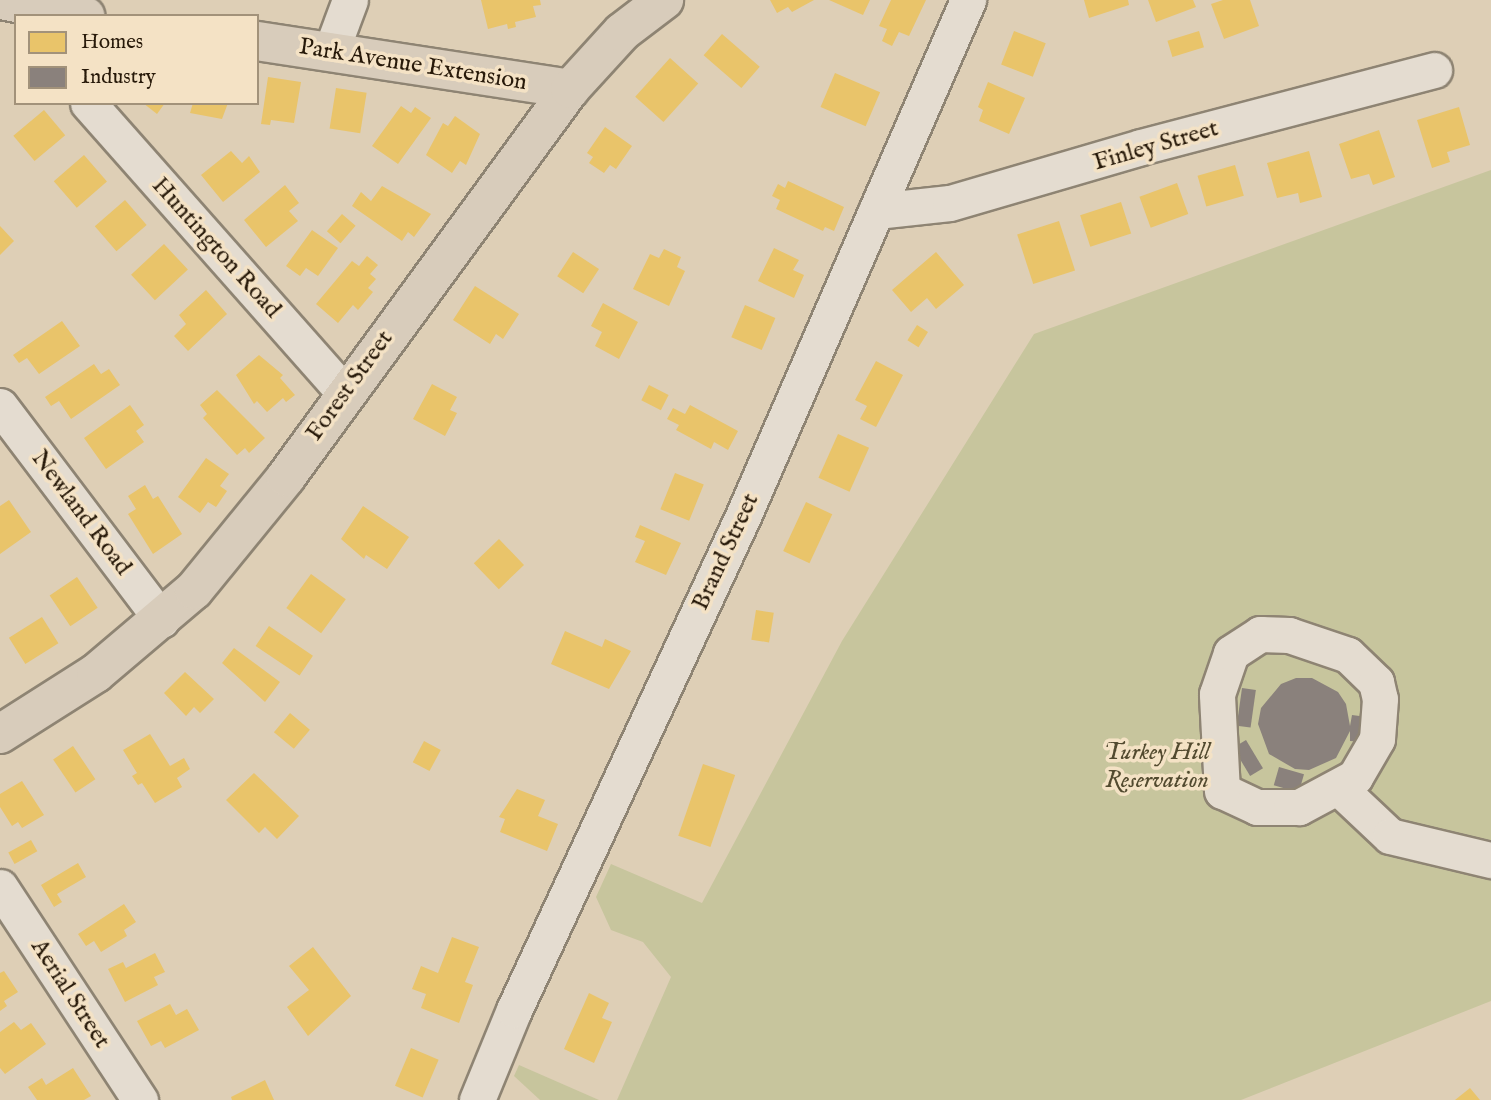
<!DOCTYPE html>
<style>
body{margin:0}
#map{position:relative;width:1491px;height:1100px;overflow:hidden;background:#decfb6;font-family:"IM FELL English",serif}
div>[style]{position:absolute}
.green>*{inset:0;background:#c7c59d}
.homes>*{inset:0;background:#e9c46a;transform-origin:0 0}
.industry>*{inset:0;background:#8a817c;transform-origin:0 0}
.roads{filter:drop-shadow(2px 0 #8e8473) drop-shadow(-2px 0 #8e8473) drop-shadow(0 2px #8e8473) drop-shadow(0 -2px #8e8473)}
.minor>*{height:35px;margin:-17.5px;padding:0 17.5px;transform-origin:17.5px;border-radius:17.5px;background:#e4dcd0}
.major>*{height:38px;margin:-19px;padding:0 19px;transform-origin:19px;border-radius:19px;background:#d8ccbb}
span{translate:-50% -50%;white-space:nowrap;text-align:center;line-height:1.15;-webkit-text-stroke:7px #f4e2c5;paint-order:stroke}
.street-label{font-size:24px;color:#271909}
.park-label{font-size:24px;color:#524a2f;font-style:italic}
.legend{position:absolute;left:14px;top:14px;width:245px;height:91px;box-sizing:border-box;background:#f4e2c5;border:2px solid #a2927a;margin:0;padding:9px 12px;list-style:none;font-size:21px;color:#271909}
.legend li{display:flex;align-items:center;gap:14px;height:35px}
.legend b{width:35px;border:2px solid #a2927a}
</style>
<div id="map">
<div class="green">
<div style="clip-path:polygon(1491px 170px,1491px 1001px,1241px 1100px,617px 1100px,671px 977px,643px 942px,611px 930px,596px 897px,611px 864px,702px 903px,842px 641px,1034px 334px)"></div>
<div style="clip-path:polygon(519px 1065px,599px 1100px,540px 1100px,514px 1076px)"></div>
</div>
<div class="homes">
<div style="clip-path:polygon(481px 0,540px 0,541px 5px,533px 6px,536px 17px,515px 22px,516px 27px,508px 29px,507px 24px,488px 29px)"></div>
<div style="clip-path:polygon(770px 0,814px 0,792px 12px,788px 7px,777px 13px)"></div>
<div style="clip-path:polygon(829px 0,870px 0,863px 15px)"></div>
<div style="clip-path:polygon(891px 0,926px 0,909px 36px,899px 32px,892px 46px,882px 41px,887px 29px,879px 26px)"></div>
<div style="clip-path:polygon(1084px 0,1128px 0,1129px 5px,1089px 18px)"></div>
<div style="clip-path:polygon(1148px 0,1193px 0,1196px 7px,1156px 22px)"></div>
<div style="clip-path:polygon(1223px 0,1250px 0,1259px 26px,1224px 39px,1211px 4px)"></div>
<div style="left:1014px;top:31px;width:34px;height:36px;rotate:21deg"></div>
<div style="left:1199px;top:31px;width:17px;height:33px;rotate:73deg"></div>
<div style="left:722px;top:34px;width:50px;height:28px;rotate:41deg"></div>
<div style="left:670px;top:58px;width:38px;height:52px;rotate:42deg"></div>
<div style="left:835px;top:73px;width:49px;height:37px;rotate:23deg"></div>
<div style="clip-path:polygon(268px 77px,301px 82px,294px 123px,271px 120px,270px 125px,261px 124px)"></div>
<div style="clip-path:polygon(988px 82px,1025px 98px,1009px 134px,979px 121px,983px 110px,978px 107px)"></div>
<div style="left:336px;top:88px;width:31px;height:41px;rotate:9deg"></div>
<div style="clip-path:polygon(143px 103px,165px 103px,157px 114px)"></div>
<div style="clip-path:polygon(193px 103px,228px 103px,222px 119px,190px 113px)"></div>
<div style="clip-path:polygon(401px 106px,411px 113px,415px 107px,431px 118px,398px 164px,372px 146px)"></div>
<div style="clip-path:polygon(1459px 107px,1470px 145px,1447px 152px,1450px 162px,1432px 168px,1417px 120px)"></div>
<div style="left:44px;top:110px;width:33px;height:40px;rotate:50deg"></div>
<div style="clip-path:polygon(455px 116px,480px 134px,466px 165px,460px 161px,452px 173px,426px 155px,443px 123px,448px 126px)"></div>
<div style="clip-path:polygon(605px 127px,632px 146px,616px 169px,610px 165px,604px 173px,589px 163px,593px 157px,587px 153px)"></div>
<div style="clip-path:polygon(1379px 130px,1395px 177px,1373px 185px,1369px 174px,1351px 179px,1339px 144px)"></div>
<div style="clip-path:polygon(231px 151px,242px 163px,249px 156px,260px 172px,223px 202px,201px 175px)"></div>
<div style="clip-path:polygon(1309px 151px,1322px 197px,1300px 203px,1298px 193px,1277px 198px,1267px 163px)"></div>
<div style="left:84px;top:155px;width:35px;height:40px;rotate:49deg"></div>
<div style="left:1235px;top:165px;width:32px;height:39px;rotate:74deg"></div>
<div style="clip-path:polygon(788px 181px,844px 207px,834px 231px,825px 227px,823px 231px,776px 209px,780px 200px,772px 196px,778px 184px,785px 188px)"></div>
<div style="left:1177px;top:183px;width:33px;height:40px;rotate:70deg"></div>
<div style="clip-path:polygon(285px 185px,299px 203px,289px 211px,298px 221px,266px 247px,244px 220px)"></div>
<div style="clip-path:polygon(382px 186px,431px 214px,414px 237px,408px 232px,402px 241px,352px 206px,361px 192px,371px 201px)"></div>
<div style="left:125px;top:200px;width:33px;height:40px;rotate:49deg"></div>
<div style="left:1121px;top:202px;width:33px;height:43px;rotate:72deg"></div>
<div style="left:342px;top:214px;width:18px;height:23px;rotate:41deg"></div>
<div style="left:1059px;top:221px;width:52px;height:44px;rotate:72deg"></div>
<div style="clip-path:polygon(0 226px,14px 241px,0 255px)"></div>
<div style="clip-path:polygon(312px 230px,338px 248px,318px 276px,306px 268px,300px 276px,286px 266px)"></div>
<div style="left:164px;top:244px;width:35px;height:45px;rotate:47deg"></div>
<div style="clip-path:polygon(774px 248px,799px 260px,793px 270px,804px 275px,794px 298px,758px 281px)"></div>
<div style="clip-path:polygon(664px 249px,681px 257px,677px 267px,685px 271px,669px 306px,633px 289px,650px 254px,659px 258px)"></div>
<div style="left:573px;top:252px;width:31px;height:29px;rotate:33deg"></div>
<div style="clip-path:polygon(936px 252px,964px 285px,936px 309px,927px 298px,911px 312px,892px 290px)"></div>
<div style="clip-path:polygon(367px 256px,378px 265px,370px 274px,376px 279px,368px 288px,373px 292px,358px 310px,353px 305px,338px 323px,316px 304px,352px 261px,359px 266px)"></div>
<div style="clip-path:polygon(475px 286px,519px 314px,503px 339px,496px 334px,490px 344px,453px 320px)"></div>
<div style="clip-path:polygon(206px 290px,227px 314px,188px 351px,174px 336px,186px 324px,179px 315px)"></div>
<div style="clip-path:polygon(603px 303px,638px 322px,619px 359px,595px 346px,602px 332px,591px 326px)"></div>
<div style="left:745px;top:305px;width:33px;height:35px;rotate:23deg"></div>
<div style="clip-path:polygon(62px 321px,80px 346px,39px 374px,27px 358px,19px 363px,13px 355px)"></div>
<div style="left:917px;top:325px;width:13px;height:18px;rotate:32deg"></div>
<div style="clip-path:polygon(259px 355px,283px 375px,280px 378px,295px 395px,286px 402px,283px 398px,267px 412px,257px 401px,254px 404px,236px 375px)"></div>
<div style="clip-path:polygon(876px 361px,903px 375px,876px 427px,860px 419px,867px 406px,855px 400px)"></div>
<div style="clip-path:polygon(94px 364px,101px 374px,109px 369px,120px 385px,71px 419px,59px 401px,51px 406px,45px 397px)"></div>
<div style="clip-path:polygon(432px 384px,457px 397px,450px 410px,457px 413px,445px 436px,413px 419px)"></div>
<div style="left:649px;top:385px;width:22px;height:17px;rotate:27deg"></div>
<div style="clip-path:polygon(217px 390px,265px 438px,249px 453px,245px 448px,237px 455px,203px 418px,207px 414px,200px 405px)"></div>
<div style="clip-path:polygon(130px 405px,144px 425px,136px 431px,144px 442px,106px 469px,84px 438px)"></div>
<div style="clip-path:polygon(690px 405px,738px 431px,728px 450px,714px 442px,711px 449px,676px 430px,679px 425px,667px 419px,673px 408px,685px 414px)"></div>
<div style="left:838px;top:434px;width:34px;height:48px;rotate:24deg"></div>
<div style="clip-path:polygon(206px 458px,229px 474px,220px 486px,227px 491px,216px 507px,208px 502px,200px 513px,178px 497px)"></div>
<div style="left:675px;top:473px;width:31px;height:39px;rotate:22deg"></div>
<div style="clip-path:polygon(145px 485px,153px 499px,158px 496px,182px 534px,153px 554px,128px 514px,136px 509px,128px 496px)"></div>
<div style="clip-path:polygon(9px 500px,31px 532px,0 554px,0 506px)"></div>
<div style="left:806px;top:502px;width:29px;height:54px;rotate:25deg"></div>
<div style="clip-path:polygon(363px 506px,409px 537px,387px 569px,366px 555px,364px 559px,341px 539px)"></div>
<div style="clip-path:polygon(640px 525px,681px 543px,666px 575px,635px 562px,645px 541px,635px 537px)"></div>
<div style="left:499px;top:539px;width:36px;height:35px;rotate:46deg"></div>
<div style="left:311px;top:574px;width:43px;height:42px;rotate:36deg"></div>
<div style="left:77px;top:577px;width:37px;height:33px;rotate:56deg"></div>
<div style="left:756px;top:610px;width:18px;height:30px;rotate:9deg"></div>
<div style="left:42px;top:617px;width:31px;height:39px;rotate:58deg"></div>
<div style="left:269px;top:626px;width:53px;height:24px;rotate:34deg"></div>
<div style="clip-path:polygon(565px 631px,602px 647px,605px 639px,631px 651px,609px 689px,551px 664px)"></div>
<div style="clip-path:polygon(234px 648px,280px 682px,265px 702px,222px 663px)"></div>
<div style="clip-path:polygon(185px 672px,214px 699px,200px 713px,194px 707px,186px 716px,164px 693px)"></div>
<div style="left:290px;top:713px;width:26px;height:25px;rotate:40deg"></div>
<div style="clip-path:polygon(150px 734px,170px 766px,184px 758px,190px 769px,177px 778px,182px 787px,155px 803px,142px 783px,138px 785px,132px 776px,137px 773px,123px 750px)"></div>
<div style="left:424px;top:741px;width:19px;height:24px;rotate:28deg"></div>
<div style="left:73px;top:746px;width:40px;height:24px;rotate:56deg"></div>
<div style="left:703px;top:764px;width:34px;height:76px;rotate:19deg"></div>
<div style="clip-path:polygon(254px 773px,299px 816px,277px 839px,265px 827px,259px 833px,226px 800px)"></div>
<div style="clip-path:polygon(22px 781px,44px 815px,22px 828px,18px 822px,12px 826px,0 807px,0 794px)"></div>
<div style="clip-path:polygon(517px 789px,545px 800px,538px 816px,558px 824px,547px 851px,500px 832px,505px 819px,499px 817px)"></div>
<div style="left:31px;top:840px;width:13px;height:26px;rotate:61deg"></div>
<div style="clip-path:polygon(78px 863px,86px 877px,57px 894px,62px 902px,54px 907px,41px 885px)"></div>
<div style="clip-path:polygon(124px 904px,136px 922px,124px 930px,127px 936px,101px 952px,94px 941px,86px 946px,78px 934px)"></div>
<div style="clip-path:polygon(452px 937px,479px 947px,465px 982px,473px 985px,459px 1023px,421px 1008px,426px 994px,412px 989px,421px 966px,438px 973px)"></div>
<div style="clip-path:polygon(313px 947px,351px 996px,308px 1036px,287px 1007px,309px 990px,289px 966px)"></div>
<div style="clip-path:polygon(155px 953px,165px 972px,154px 977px,158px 985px,125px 1002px,108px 969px,123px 962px,126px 968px)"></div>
<div style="clip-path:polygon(4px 971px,18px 992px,4px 1001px,7px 1006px,0 1011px,0 973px)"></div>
<div style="clip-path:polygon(589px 993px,609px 1003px,602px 1018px,612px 1022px,594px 1063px,564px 1049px)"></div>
<div style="clip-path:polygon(170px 1004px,176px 1015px,187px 1009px,199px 1030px,165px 1048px,161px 1041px,151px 1046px,137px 1021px)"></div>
<div style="clip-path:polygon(14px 1022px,21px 1030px,31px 1023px,46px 1044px,5px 1074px,0 1068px,0 1032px)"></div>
<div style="left:411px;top:1048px;width:30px;height:41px;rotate:23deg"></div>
<div style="clip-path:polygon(73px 1068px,91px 1096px,84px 1100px,37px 1100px,28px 1087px,42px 1078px,46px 1085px)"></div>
<div style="clip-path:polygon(265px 1080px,274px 1100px,232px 1100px,231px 1097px)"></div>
<div style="clip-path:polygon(1470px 1088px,1480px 1100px,1455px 1100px)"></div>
</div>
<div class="industry">
<div style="clip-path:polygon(1296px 678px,1312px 678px,1338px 692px,1346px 704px,1350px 726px,1352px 715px,1367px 717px,1364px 742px,1350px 741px,1350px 731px,1336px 758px,1309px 770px,1295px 769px,1269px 754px,1258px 724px,1261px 708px,1281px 684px)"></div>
<div style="left:1242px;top:688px;width:14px;height:38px;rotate:8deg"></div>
<div style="left:1246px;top:740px;width:33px;height:15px;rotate:59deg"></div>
<div style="left:1279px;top:767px;width:26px;height:19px;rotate:16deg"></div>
</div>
<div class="roads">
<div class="minor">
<div style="left:331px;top:51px;width:54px;rotate:-69.6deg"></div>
<div style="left:88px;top:103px;width:386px;rotate:48.5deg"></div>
<div style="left:876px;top:211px;width:74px;rotate:-6.2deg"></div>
<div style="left:950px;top:203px;width:199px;rotate:-16.3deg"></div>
<div style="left:1141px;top:147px;width:303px;rotate:-14.7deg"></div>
<div style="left:0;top:406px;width:268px;rotate:52.9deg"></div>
<div style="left:1260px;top:634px;width:29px;rotate:2deg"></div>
<div style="left:1289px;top:635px;width:62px;rotate:18.7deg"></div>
<div style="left:1348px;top:655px;width:39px;rotate:44deg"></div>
<div style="left:1376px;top:682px;width:17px;rotate:77deg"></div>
<div style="left:1380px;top:699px;width:40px;rotate:94.3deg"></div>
<div style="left:1377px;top:739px;width:44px;rotate:120.1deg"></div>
<div style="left:1355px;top:777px;width:64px;rotate:151.8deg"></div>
<div style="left:1299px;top:807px;width:42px;rotate:180deg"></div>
<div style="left:1257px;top:807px;width:38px;rotate:-155deg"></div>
<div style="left:1222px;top:791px;width:97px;rotate:-93deg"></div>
<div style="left:1217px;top:694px;width:43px;rotate:-71.1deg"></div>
<div style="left:1231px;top:653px;width:35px;rotate:-33deg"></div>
<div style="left:1339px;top:788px;width:70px;rotate:43.3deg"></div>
<div style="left:1390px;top:836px;width:104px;rotate:13.4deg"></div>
<div style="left:0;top:887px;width:255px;rotate:56.7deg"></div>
<div style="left:477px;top:1100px;width:97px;rotate:-67.7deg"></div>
<div style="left:514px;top:1010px;width:547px;rotate:-65.12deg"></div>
<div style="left:744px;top:514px;width:561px;rotate:-66.45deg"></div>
</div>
<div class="major">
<div style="left:1px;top:0;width:86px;rotate:10.8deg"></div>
<div style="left:257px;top:41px;width:317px;rotate:8.7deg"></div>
<div style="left:0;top:734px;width:114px;rotate:-32.4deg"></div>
<div style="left:96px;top:673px;width:128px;rotate:-40.3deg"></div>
<div style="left:194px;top:590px;width:146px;rotate:-50.8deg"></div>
<div style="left:286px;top:477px;width:481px;rotate:-53.8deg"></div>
<div style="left:570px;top:89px;width:77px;rotate:-47.6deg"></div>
<div style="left:622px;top:32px;width:53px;rotate:-37.3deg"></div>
</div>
</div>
<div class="street-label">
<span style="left:413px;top:65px;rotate:9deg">Park Avenue Extension</span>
<span style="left:1156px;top:146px;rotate:-16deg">Finley Street</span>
<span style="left:216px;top:248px;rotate:48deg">Huntington Road</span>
<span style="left:350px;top:386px;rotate:-54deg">Forest Street</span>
<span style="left:81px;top:513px;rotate:53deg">Newland Road</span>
<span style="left:726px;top:552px;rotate:-65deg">Brand Street</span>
<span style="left:70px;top:994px;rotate:57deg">Aerial Street</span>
</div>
<div class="park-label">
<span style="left:1157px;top:767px">Turkey Hill<br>Reservation</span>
</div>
<ul class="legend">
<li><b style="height:19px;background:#e9c46a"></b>Homes</li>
<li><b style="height:19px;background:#8a817c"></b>Industry</li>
</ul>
</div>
